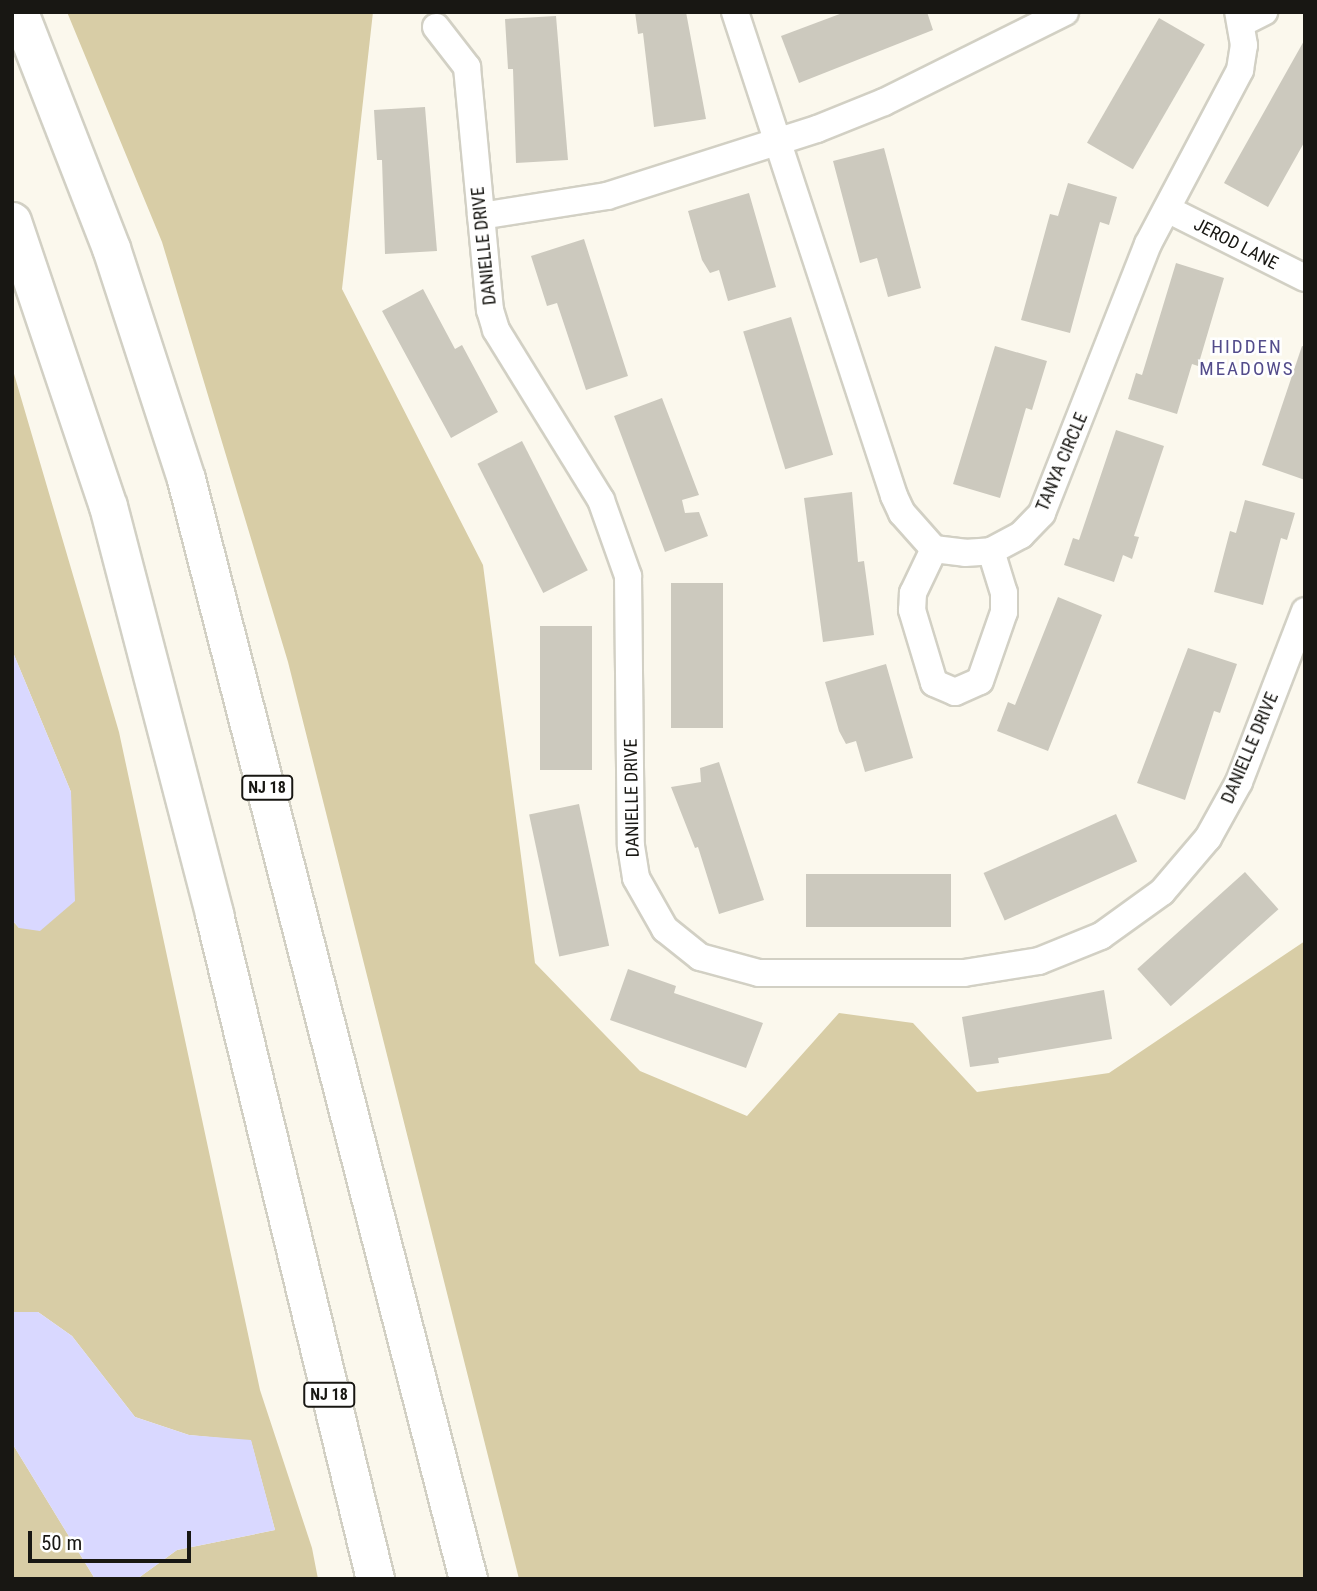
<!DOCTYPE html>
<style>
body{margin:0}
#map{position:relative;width:1317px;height:1591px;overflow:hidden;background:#fbf8ed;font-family:"Roboto Condensed",sans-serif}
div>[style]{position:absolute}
.green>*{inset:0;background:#d8cda6}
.water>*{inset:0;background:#d9d8ff}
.building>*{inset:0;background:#ccc9be;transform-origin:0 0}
.roads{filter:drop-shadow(2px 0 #d2d0c4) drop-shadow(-2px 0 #d2d0c4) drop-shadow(0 2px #d2d0c4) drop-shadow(0 -2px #d2d0c4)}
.minor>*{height:26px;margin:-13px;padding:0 13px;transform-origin:13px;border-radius:13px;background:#fff}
.highway>*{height:37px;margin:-18.5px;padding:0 18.5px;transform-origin:18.5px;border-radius:18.5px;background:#fff}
span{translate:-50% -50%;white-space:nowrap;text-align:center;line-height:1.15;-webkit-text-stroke:5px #fff;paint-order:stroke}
.shield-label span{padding:2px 5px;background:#fff;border:2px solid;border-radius:5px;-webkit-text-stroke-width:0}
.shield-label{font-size:16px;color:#181713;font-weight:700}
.street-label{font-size:18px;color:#181713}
.neighbourhood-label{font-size:19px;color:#534c8b;letter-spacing:2px}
.frame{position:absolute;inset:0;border:14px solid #181713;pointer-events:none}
.scale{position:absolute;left:28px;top:1531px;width:163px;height:32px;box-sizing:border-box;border:4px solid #181713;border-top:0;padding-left:9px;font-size:21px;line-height:24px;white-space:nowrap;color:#181713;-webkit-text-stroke:5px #fff;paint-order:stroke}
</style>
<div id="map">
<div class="green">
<div style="clip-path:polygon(67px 12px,373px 12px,342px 289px,483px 565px,535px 963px,640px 1071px,747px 1116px,839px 1013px,913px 1023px,977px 1092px,1109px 1073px,1305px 941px,1305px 1579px,519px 1579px,288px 662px,162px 242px)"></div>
<div style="clip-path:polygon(12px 367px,119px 732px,260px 1390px,312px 1548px,318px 1579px,137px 1579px,177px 1550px,275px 1530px,251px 1441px,189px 1435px,135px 1417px,72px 1336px,38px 1312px,12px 1312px,12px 920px,19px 928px,71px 792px,12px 650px)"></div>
<div style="clip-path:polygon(12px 1443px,95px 1579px,12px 1579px)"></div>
</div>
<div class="water">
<div style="clip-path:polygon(12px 650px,71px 792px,75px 901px,40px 931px,19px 928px,12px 920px)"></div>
<div style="clip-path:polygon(12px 1312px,38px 1312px,72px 1336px,135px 1417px,189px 1435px,251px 1440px,275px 1530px,177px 1550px,137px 1579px,95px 1579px,12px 1443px)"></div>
</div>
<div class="building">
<div style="clip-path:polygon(635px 12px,686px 12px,706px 119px,654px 127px,643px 33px,638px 34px)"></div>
<div style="clip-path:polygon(845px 12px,927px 12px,933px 30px,799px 83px,781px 36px)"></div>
<div style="clip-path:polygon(556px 16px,568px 160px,516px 163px,513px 69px,508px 69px,505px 19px)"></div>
<div style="left:1159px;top:18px;width:53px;height:144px;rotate:30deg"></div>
<div style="clip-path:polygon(1305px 39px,1305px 141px,1268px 207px,1224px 183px)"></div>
<div style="clip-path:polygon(425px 107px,437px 251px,385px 254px,382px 160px,377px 160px,374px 110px)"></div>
<div style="clip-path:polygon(884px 148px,921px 288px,888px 297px,877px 258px,860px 263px,833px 161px)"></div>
<div style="clip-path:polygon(1068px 183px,1117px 197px,1109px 225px,1100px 222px,1070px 333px,1021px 320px,1050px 214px,1058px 216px)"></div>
<div style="clip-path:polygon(749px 193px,776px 287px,728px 301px,719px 270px,710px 273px,702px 260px,688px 211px)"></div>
<div style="clip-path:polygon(584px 239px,628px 376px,586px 390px,557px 303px,547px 306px,531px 256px)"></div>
<div style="clip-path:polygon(1176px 263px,1224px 278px,1198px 366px,1192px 364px,1177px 414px,1128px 399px,1136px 373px,1142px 375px)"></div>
<div style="clip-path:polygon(423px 289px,455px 349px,462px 345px,498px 412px,451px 438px,382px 311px)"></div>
<div style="left:791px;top:317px;width:144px;height:50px;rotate:73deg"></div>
<div style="clip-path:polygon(995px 346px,1047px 361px,1032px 410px,1026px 408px,1000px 498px,953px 484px)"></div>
<div style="clip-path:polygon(1302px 346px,1305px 347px,1305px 480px,1262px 465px)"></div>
<div style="clip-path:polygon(662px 398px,699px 495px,682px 500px,685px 513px,699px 512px,708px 536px,665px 552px,614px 416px)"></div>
<div style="clip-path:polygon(1116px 430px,1164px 446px,1134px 536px,1139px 537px,1132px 559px,1123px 555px,1114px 582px,1064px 565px,1073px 538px,1079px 540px)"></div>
<div style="left:522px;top:441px;width:145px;height:50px;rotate:63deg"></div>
<div style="clip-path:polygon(852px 492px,858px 562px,864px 561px,874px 635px,823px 642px,804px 498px)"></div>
<div style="clip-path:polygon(1245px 500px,1295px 513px,1287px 540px,1281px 538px,1263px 605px,1214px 592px,1230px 531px,1236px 533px)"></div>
<div style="left:671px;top:583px;width:52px;height:145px"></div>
<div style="clip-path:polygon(1058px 597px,1102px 615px,1048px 751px,997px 731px,1008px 702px,1015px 705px)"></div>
<div style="left:540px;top:626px;width:52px;height:144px"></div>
<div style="clip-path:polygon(1188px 648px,1237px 664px,1220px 713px,1214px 711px,1185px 800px,1137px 783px)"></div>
<div style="clip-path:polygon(886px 664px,913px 758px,865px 772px,856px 741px,846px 744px,839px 731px,825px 682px)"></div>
<div style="clip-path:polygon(719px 762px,764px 900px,719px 914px,698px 847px,695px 848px,671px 787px,701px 782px,700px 768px)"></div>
<div style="left:579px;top:804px;width:145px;height:51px;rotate:78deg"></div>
<div style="left:1116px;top:814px;width:52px;height:145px;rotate:66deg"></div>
<div style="left:1245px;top:872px;width:50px;height:145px;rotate:48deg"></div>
<div style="left:806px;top:874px;width:145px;height:53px"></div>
<div style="clip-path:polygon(628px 969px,676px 986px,674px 993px,763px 1023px,746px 1068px,610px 1020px)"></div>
<div style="clip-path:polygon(1104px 990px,1112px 1039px,998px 1058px,999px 1063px,970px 1067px,962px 1017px)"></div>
</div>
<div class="roads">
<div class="minor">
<div style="left:735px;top:12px;width:509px;rotate:71.81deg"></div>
<div style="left:894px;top:496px;width:19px;rotate:65deg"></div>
<div style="left:902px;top:513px;width:48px;rotate:48.4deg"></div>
<div style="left:934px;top:549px;width:31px;rotate:7deg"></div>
<div style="left:965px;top:553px;width:26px;rotate:-4deg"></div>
<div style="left:991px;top:551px;width:34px;rotate:-28deg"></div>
<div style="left:1021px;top:535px;width:30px;rotate:-46deg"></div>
<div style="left:1042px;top:513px;width:289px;rotate:-68.5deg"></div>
<div style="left:1148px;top:244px;width:197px;rotate:-62.1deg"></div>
<div style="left:1240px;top:70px;width:25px;rotate:-81deg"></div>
<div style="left:1244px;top:45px;width:34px;rotate:-100deg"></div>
<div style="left:1242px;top:23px;width:25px;rotate:-27deg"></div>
<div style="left:436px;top:27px;width:51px;rotate:52.2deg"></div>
<div style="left:467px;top:67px;width:244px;rotate:84.6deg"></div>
<div style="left:490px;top:310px;width:21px;rotate:73deg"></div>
<div style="left:496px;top:330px;width:200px;rotate:58.3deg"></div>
<div style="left:601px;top:500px;width:81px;rotate:70.4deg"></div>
<div style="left:628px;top:576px;width:270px;rotate:89.4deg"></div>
<div style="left:631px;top:846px;width:32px;rotate:81deg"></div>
<div style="left:636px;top:878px;width:59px;rotate:60.4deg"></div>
<div style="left:665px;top:929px;width:45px;rotate:38.7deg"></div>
<div style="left:700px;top:957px;width:61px;rotate:15.2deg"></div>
<div style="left:759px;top:973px;width:205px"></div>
<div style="left:964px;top:973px;width:76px;rotate:-9.1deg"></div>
<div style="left:1039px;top:961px;width:67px;rotate:-22deg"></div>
<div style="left:1101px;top:936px;width:75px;rotate:-35.8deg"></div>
<div style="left:1162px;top:892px;width:71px;rotate:-49.6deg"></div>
<div style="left:1208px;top:838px;width:64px;rotate:-61deg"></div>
<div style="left:1239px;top:782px;width:183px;rotate:-68.9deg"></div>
<div style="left:1167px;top:209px;width:154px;rotate:26.6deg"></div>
<div style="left:481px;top:216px;width:128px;rotate:-9deg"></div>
<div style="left:607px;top:196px;width:220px;rotate:-17.7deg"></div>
<div style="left:817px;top:129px;width:72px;rotate:-21.9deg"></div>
<div style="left:884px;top:102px;width:202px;rotate:-26.4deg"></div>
<div style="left:934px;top:549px;width:49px;rotate:115.5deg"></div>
<div style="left:913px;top:593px;width:17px;rotate:93deg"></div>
<div style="left:912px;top:610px;width:76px;rotate:73.2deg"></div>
<div style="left:934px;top:683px;width:23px;rotate:23deg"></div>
<div style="left:955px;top:692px;width:27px;rotate:-24deg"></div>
<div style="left:980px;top:681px;width:73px;rotate:-70.8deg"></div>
<div style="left:1004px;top:612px;width:19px;rotate:-90deg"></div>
<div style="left:1004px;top:593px;width:44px;rotate:-107.2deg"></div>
</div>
<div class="highway">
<div style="left:19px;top:12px;width:253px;rotate:68.7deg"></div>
<div style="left:111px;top:248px;width:243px;rotate:72deg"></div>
<div style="left:186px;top:479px;width:1136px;rotate:75.62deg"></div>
<div style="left:12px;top:221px;width:301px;rotate:71.4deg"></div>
<div style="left:108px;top:506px;width:422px;rotate:75.4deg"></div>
<div style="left:214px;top:914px;width:684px;rotate:76.39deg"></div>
</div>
</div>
<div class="shield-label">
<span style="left:267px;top:788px">NJ 18</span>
<span style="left:329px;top:1395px">NJ 18</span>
</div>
<div class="street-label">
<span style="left:1236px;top:244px;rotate:27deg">JEROD LANE</span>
<span style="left:484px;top:246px;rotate:-96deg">DANIELLE DRIVE</span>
<span style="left:1062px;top:462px;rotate:-67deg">TANYA CIRCLE</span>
<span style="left:1250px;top:748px;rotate:-67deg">DANIELLE DRIVE</span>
<span style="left:632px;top:798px;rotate:-91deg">DANIELLE DRIVE</span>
</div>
<div class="neighbourhood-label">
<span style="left:1247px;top:358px">HIDDEN<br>MEADOWS</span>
</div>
<div class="frame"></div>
<div class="scale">50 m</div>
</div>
